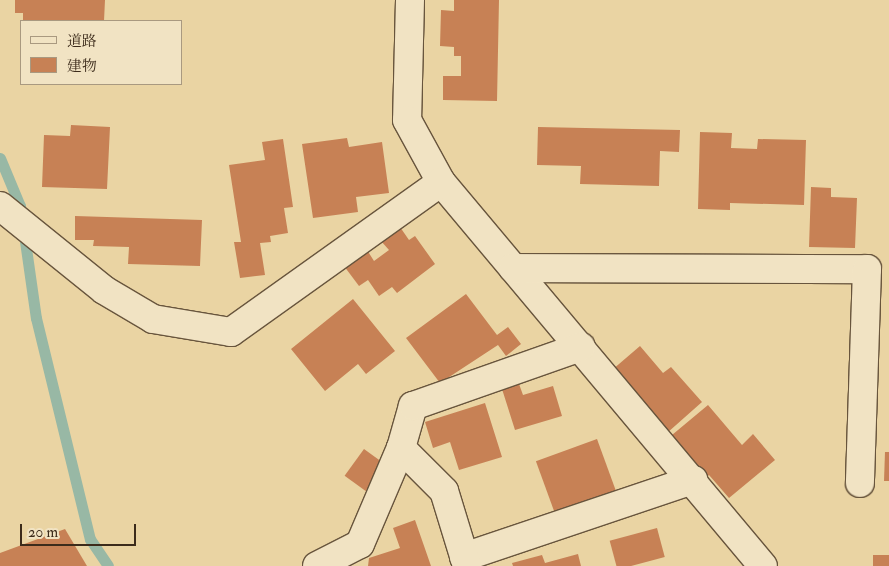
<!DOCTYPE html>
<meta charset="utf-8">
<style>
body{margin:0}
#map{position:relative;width:889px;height:566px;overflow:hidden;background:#ead4a3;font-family:"IM FELL Double Pica","Noto Serif JP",serif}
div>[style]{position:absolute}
.stream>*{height:11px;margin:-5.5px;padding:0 5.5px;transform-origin:5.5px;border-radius:5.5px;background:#98b8a5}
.building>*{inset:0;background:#c78155;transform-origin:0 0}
.roads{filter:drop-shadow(1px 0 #68553d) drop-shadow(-1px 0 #68553d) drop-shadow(0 1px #68553d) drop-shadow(0 -1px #68553d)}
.street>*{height:28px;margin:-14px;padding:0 14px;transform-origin:14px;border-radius:14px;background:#f1e3c3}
span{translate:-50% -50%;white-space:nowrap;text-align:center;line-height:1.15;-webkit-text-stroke:4px #f1e3c3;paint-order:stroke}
.legend{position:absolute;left:20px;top:20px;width:162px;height:65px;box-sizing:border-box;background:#f1e3c3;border:1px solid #a99980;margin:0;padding:6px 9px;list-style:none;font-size:15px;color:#3c2b1b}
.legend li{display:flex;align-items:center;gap:10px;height:25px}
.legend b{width:25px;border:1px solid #a99980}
.scale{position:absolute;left:20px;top:524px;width:116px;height:22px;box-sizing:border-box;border:2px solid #3c2b1b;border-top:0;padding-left:6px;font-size:15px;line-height:18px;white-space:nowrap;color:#3c2b1b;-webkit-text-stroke:4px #f1e3c3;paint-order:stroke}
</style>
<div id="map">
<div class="stream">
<div style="left:0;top:158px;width:52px;rotate:67.4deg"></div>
<div style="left:20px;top:206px;width:113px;rotate:81.9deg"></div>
<div style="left:36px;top:318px;width:228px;rotate:76.3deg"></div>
<div style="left:90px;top:539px;width:32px;rotate:56deg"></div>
</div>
<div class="building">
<div style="clip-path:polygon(15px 0,105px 0,104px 21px,23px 21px,23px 13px,15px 13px)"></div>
<div style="clip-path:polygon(454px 0,499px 0,497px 101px,443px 100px,443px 76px,461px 76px,461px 56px,454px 56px,454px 47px,440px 46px,441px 10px,454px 11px)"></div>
<div style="clip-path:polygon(71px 125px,110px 127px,107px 189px,42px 187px,44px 135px,70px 136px)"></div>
<div style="clip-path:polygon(538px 127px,680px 130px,679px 152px,660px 151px,659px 186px,580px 184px,581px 166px,537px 165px)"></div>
<div style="clip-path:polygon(700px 132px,732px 133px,731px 148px,757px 149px,758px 139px,806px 140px,804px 205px,730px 203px,730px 210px,698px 209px)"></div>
<div style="clip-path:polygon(347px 138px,349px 147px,382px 142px,389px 193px,356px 197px,358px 212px,313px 218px,302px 144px)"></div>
<div style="clip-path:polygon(283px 139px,293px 207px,284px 208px,288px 233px,270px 236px,271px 242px,260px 243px,265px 275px,240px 278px,234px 242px,241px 242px,229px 165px,265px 160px,262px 142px)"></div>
<div style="clip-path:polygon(811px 187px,831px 188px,831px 197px,857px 198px,855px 248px,809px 247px)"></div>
<div style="clip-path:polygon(75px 216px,202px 220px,200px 266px,128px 264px,129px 247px,93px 246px,94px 240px,75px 240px)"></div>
<div style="clip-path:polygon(400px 227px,409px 240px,415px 236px,435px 264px,397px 293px,392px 287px,379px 296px,368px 280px,359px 286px,344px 266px,367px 250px,374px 261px,389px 250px,381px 241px)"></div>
<div style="clip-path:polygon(466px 294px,497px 335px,508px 327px,521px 344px,506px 356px,498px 345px,440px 383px,406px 338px)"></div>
<div style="clip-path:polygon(353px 299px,395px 351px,366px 374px,358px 364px,325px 391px,291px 349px)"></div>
<div style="clip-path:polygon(640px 346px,663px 373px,671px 367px,702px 402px,667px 433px,612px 370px)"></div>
<div style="clip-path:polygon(519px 384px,523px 395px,553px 386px,562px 416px,515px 430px,502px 389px)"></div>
<div style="clip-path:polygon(485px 403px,502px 457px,459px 470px,450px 442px,433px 448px,425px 422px)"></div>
<div style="clip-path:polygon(708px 405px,742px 445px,753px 434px,775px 460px,729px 498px,709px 475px,702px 482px,666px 440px)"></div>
<div style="left:597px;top:439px;width:56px;height:65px;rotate:70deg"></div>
<div style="left:364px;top:449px;width:26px;height:33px;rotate:36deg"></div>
<div style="clip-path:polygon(885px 452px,889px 452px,889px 481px,884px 481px)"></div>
<div style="clip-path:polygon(415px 520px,431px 566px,368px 566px,369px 558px,400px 548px,393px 528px)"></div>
<div style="left:657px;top:528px;width:30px;height:49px;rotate:75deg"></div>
<div style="clip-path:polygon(65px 529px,87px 566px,0 566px,0 553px)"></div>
<div style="clip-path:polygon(578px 554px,581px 566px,513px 566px,512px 563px,542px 555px,545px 563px)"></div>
<div style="left:889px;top:555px;width:11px;height:16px;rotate:90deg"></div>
</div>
<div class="roads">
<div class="street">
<div style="left:410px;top:0;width:120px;rotate:91.4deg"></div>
<div style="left:407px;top:120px;width:71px;rotate:61.3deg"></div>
<div style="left:441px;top:182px;width:501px;rotate:50.02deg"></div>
<div style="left:0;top:206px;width:134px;rotate:38.9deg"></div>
<div style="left:104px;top:290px;width:57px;rotate:30.6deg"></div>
<div style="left:153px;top:319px;width:79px;rotate:9.5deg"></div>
<div style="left:231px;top:332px;width:258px;rotate:-35.5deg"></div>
<div style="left:513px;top:268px;width:354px;rotate:0.2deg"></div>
<div style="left:867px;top:269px;width:214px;rotate:91.9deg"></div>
<div style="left:464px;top:557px;width:242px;rotate:-18.6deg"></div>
<div style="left:317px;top:566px;width:48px;rotate:-27.1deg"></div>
<div style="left:360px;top:544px;width:104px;rotate:-66.9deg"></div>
<div style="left:467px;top:566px;width:78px;rotate:-107deg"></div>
<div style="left:444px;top:491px;width:61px;rotate:-135deg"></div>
<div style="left:401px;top:448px;width:44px;rotate:-74.1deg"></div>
<div style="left:413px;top:406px;width:178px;rotate:-19.4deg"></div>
</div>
</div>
<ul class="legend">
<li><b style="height:6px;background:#f1e3c3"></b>道路</li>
<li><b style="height:14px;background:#c78155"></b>建物</li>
</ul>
<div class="scale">20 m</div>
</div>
